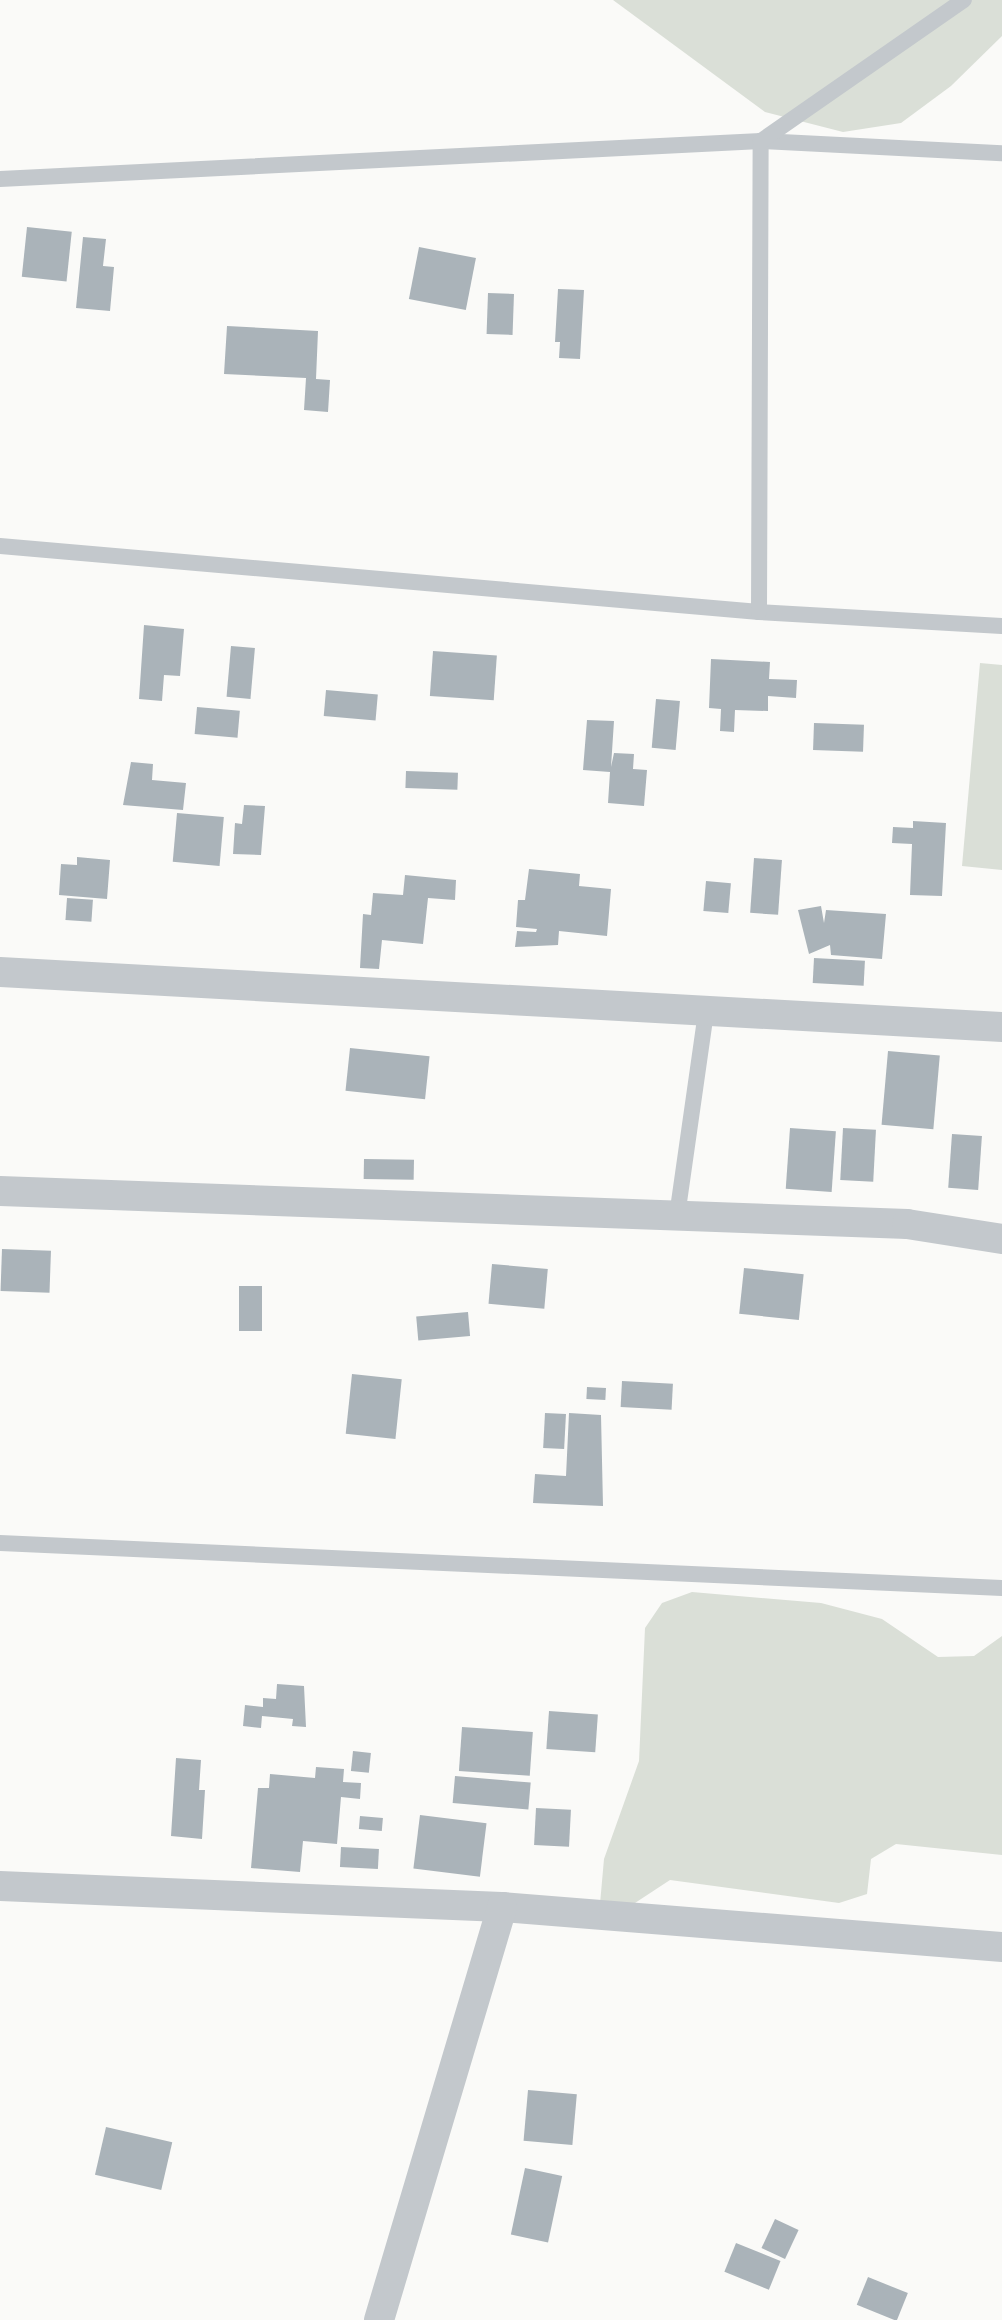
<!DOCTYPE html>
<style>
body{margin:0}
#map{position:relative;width:1002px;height:2320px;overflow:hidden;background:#fafaf8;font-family:"DejaVu Sans",sans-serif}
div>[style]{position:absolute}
.green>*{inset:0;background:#dadfd7}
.building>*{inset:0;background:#aab3b9;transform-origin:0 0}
.service>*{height:16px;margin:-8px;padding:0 8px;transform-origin:8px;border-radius:8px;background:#c3c8cc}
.minor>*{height:30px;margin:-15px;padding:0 15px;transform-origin:15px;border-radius:15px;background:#c3c8cc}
span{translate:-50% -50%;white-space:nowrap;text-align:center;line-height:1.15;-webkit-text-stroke:7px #fff;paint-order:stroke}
</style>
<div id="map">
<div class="green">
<div style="clip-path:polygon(613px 0,1002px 0,1002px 36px,951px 86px,901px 123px,843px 132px,765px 112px)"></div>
<div style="clip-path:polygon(980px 663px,1002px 665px,1002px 870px,962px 866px)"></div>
<div style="clip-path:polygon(692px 1592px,821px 1603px,882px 1619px,938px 1657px,974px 1656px,1002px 1636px,1002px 1855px,896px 1844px,871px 1859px,867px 1894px,839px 1903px,670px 1880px,606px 1922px,599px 1915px,604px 1859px,639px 1761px,645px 1628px,662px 1603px)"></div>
</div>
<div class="building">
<div style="left:27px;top:227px;width:45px;height:50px;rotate:6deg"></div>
<div style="clip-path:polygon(83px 237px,106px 239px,103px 266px,114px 267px,110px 311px,76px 308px)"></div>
<div style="left:419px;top:247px;width:58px;height:53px;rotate:11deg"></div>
<div style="clip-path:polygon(558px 289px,584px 290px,580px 359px,559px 358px,560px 342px,555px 342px)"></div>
<div style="left:488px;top:293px;width:26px;height:41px;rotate:2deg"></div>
<div style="clip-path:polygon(227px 326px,318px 331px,316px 379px,330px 380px,328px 412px,304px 410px,306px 378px,224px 374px)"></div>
<div style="clip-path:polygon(144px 625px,184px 629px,180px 676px,164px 675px,162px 701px,139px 699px)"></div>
<div style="left:231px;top:646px;width:24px;height:51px;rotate:5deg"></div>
<div style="left:433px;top:651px;width:64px;height:45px;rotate:4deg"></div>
<div style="clip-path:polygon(711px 659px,770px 662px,769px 679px,797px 680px,796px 698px,768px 696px,768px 711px,735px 710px,734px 732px,720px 731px,721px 709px,709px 708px)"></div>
<div style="left:326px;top:690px;width:52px;height:26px;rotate:5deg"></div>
<div style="left:656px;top:699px;width:24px;height:49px;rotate:5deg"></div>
<div style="left:197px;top:707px;width:43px;height:27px;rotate:5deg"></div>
<div style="clip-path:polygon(587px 720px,614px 721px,611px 767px,614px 753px,634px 754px,633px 769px,647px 770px,644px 806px,608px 803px,610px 772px,583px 770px)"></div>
<div style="left:814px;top:723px;width:50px;height:27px;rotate:2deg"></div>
<div style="clip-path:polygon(131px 762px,153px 764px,152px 780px,186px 783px,183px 810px,123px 805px)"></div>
<div style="left:406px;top:771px;width:52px;height:17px;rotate:2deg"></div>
<div style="clip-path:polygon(244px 805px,265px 806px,261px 855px,233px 854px,235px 823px,242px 824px)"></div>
<div style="left:177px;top:813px;width:47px;height:49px;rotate:5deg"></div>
<div style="clip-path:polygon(913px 821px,946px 823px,942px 896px,910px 895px,912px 844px,892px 843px,893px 827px,913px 828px)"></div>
<div style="clip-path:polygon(77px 857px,110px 860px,107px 899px,59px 895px,61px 864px,77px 865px)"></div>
<div style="left:754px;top:858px;width:28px;height:55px;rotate:4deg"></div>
<div style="clip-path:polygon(529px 869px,580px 874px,579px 886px,611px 889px,607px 936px,559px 931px,558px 945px,515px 947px,517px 931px,536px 932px,537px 929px,516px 927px,518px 900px,525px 900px)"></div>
<div style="clip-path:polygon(405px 875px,456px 880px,455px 900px,428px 898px,423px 944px,382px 940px,379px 969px,360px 968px,363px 914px,371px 915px,373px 893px,403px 895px)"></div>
<div style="left:706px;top:881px;width:25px;height:30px;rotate:5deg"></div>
<div style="left:67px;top:898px;width:26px;height:22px;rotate:4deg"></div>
<div style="clip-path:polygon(821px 906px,824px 923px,826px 910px,886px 914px,882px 959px,831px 955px,830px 945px,809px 954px,798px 910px)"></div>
<div style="left:814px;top:958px;width:51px;height:25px;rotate:3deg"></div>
<div style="left:350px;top:1048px;width:80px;height:43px;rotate:6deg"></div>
<div style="left:888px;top:1051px;width:52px;height:74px;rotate:5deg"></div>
<div style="left:790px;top:1128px;width:46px;height:61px;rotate:4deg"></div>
<div style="left:843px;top:1128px;width:33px;height:52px;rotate:3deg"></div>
<div style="left:952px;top:1134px;width:30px;height:54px;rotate:4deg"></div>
<div style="left:364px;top:1159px;width:50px;height:20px;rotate:1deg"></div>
<div style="left:2px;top:1249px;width:49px;height:42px;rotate:2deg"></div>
<div style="left:492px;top:1264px;width:56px;height:40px;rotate:5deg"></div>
<div style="left:744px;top:1268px;width:60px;height:46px;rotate:6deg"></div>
<div style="left:239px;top:1286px;width:23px;height:45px"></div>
<div style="left:468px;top:1312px;width:24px;height:52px;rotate:85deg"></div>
<div style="left:352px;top:1374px;width:50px;height:60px;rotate:6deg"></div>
<div style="left:622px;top:1381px;width:51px;height:26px;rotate:3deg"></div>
<div style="left:587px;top:1387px;width:19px;height:12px;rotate:3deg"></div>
<div style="left:545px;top:1413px;width:21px;height:35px;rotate:3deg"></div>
<div style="clip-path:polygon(569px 1413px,601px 1415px,603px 1506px,533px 1503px,535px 1474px,566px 1476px)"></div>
<div style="clip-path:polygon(277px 1684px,304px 1686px,306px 1727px,292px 1726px,293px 1719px,262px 1716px,261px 1728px,243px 1726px,245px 1705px,263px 1707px,263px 1698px,276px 1699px)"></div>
<div style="left:549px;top:1711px;width:49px;height:38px;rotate:4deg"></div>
<div style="left:462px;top:1727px;width:71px;height:44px;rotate:4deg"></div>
<div style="left:353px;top:1751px;width:18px;height:20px;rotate:6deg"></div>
<div style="clip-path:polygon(176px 1758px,201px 1760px,199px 1790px,205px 1790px,202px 1839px,171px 1836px)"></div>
<div style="clip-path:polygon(316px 1767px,344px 1769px,343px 1782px,361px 1783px,360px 1799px,341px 1797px,337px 1844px,303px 1841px,300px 1872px,251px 1868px,258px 1788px,269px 1788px,270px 1774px,315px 1778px)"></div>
<div style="left:455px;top:1776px;width:76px;height:27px;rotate:5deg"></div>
<div style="left:536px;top:1808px;width:35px;height:37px;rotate:3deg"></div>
<div style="left:420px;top:1815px;width:67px;height:54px;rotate:7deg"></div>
<div style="left:360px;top:1816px;width:23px;height:13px;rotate:5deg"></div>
<div style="left:341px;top:1847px;width:38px;height:20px;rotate:3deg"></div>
<div style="left:528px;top:2090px;width:49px;height:51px;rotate:5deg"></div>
<div style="left:106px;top:2127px;width:68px;height:49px;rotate:13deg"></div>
<div style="left:525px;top:2168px;width:38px;height:68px;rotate:12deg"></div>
<div style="left:775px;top:2219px;width:26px;height:32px;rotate:25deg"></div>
<div style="left:736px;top:2243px;width:48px;height:31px;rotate:22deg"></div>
<div style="left:868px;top:2277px;width:43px;height:30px;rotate:22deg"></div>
</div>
<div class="service">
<div style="left:0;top:179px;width:762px;rotate:-2.86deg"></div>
<div style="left:761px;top:141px;width:241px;rotate:2.9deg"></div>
<div style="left:0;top:546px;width:762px;rotate:4.97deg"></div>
<div style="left:759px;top:612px;width:243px;rotate:3.3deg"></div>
<div style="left:759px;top:612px;width:471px;rotate:-89.8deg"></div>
<div style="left:761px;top:141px;width:247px;rotate:-34.8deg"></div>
<div style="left:677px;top:1216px;width:205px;rotate:-81.9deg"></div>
<div style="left:0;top:1543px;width:1003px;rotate:2.57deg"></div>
</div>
<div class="minor">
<div style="left:0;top:972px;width:1004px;rotate:3.14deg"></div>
<div style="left:0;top:1191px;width:908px;rotate:2.08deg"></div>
<div style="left:907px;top:1224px;width:96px;rotate:9deg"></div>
<div style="left:0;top:1886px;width:502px;rotate:2.4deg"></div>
<div style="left:502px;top:1907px;width:502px;rotate:4.57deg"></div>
<div style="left:379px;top:2320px;width:431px;rotate:-73.4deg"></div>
</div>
</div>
